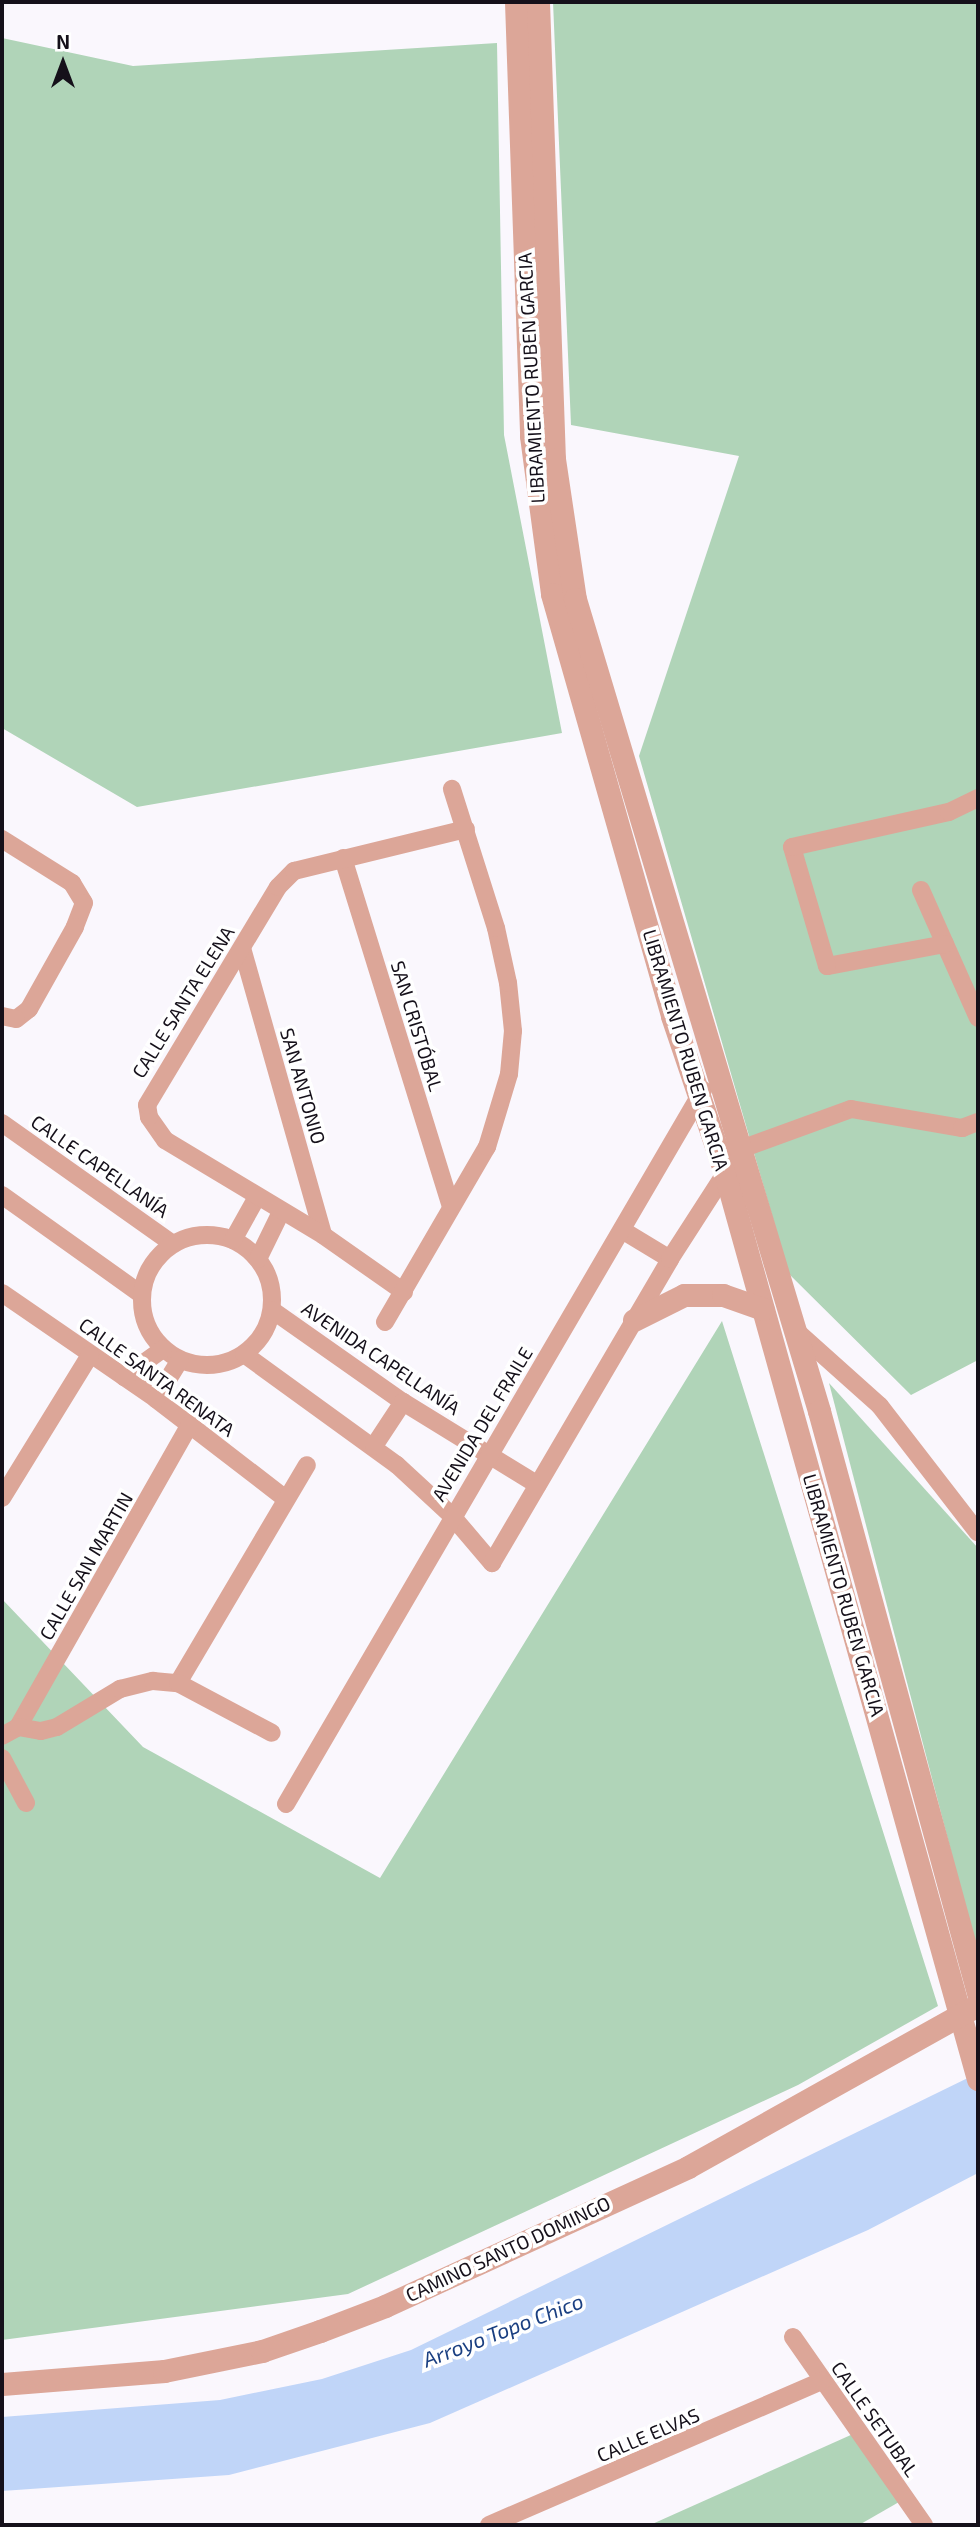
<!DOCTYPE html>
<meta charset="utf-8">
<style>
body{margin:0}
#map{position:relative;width:980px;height:2527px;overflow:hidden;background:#faf7fd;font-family:"Exo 2",sans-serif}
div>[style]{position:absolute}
.green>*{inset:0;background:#b0d4b8}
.water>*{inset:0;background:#c0d5f8}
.minor>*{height:18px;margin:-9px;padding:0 9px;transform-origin:9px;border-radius:9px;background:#dca698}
.minor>.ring{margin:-9px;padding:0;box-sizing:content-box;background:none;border:18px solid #dca698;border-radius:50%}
.tertiary>*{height:23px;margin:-11.5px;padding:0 11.5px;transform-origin:11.5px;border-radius:11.5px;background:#dca698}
span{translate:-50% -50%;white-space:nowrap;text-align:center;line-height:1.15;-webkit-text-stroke:7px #fff;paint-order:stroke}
.street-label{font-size:19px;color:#15101a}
.water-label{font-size:21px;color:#1a3f81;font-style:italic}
.frame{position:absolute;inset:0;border:4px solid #15101a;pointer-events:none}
.north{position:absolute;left:28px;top:28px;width:70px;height:70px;-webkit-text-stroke:5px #fff;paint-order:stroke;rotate:0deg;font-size:19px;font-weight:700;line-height:28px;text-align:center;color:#15101a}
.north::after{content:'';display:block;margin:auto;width:24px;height:32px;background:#15101a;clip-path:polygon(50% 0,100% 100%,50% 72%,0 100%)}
</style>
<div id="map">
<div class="green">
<div style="clip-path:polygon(553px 2px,978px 2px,978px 1360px,911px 1395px,789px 1274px,639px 756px,739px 456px,571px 425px)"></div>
<div style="clip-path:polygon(2px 38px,133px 66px,497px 43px,504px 435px,562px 733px,137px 807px,2px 728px)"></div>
<div style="clip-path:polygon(722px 1321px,938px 2006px,798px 2085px,348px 2294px,2px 2340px,2px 1599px,143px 1747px,380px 1878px)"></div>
<div style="clip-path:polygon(829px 1383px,978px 1548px,978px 1955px)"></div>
<div style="clip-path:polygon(853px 2434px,899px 2502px,859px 2525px,650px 2525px)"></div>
</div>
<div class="water">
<div style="clip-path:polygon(978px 2073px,978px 2173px,868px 2230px,430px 2423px,229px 2475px,2px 2491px,2px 2417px,220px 2400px,322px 2379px,411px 2350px)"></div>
</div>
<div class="minor">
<div style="left:2px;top:839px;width:83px;rotate:32.2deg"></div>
<div style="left:72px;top:883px;width:23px;rotate:59deg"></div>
<div style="left:84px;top:903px;width:26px;rotate:111deg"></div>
<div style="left:75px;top:927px;width:94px;rotate:119.3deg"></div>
<div style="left:29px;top:1009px;width:16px;rotate:142deg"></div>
<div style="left:16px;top:1019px;width:14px;rotate:-168deg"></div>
<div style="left:343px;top:858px;width:365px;rotate:72.8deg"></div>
<div style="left:921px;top:890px;width:140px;rotate:66deg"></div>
<div style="left:945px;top:944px;width:120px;rotate:169.4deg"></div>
<div style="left:827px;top:966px;width:124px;rotate:-106.4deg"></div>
<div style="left:792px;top:847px;width:161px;rotate:-12.6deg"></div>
<div style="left:949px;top:812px;width:32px;rotate:-26deg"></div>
<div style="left:242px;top:948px;width:298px;rotate:74.2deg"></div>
<div style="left:2px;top:1123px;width:209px;rotate:35.3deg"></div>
<div style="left:2px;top:1195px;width:171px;rotate:35.5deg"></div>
<div style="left:622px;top:1230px;width:56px;rotate:31.1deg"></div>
<div class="ring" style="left:142px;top:1235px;width:112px;height:112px"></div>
<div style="left:233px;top:1240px;width:49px;rotate:-60.8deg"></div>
<div style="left:258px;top:1259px;width:52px;rotate:-63.9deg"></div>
<div style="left:404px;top:1292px;width:99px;rotate:-144.9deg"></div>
<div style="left:323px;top:1235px;width:184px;rotate:-149deg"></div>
<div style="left:165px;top:1140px;width:28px;rotate:-125deg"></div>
<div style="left:149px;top:1117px;width:12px;rotate:-99deg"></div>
<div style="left:147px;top:1105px;width:254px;rotate:-59deg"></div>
<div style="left:278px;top:887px;width:23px;rotate:-45deg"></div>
<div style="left:294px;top:871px;width:177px;rotate:-13.7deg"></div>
<div style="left:2px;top:1293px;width:187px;rotate:34.5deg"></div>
<div style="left:156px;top:1399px;width:164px;rotate:37.6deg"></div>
<div style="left:272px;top:1310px;width:160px;rotate:35.1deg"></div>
<div style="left:403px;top:1402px;width:158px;rotate:31.6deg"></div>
<div style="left:385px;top:1322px;width:203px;rotate:-59.8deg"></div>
<div style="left:487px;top:1147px;width:76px;rotate:-73.2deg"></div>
<div style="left:509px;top:1074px;width:43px;rotate:-84.7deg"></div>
<div style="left:513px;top:1031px;width:48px;rotate:-95.9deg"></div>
<div style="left:508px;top:983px;width:56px;rotate:-102.3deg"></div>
<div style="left:496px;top:928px;width:146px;rotate:-107.6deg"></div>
<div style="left:794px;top:1329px;width:115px;rotate:41.8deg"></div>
<div style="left:880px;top:1406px;width:160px;rotate:52.3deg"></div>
<div style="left:244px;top:1354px;width:189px;rotate:36deg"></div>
<div style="left:397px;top:1465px;width:75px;rotate:42.8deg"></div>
<div style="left:452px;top:1516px;width:62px;rotate:49.6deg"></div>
<div style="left:492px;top:1563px;width:352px;rotate:-59.6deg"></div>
<div style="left:670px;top:1259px;width:131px;rotate:-57.2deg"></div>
<div style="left:741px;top:1149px;width:117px;rotate:-20deg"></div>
<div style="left:851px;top:1109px;width:113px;rotate:9.7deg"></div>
<div style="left:962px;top:1128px;width:17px;rotate:-21deg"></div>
<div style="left:124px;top:1377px;width:48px;rotate:-35.7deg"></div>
<div style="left:156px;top:1399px;width:46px;rotate:-58.4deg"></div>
<div style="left:374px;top:1446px;width:53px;rotate:-56.6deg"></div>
<div style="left:2px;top:1498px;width:168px;rotate:-58.4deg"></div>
<div style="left:178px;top:1683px;width:253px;rotate:-59.4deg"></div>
<div style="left:18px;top:1727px;width:348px;rotate:-60.4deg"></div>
<div style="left:2px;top:1736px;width:18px;rotate:-29deg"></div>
<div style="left:18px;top:1727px;width:23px;rotate:10deg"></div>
<div style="left:41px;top:1731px;width:16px;rotate:-14deg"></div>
<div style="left:57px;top:1727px;width:74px;rotate:-31.1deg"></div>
<div style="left:120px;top:1689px;width:34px;rotate:-14deg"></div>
<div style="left:153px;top:1681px;width:25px;rotate:5deg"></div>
<div style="left:178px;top:1683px;width:106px;rotate:28deg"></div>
<div style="left:2px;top:1758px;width:51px;rotate:61.9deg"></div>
<div style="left:286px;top:1804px;width:827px;rotate:-59.71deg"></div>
<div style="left:793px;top:2337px;width:229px;rotate:55.1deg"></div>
<div style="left:489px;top:2525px;width:363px;rotate:-23.4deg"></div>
</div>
<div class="tertiary">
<div style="left:516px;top:2px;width:434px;rotate:88deg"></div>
<div style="left:531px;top:436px;width:159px;rotate:82.4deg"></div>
<div style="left:552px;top:594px;width:439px;rotate:74.1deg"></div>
<div style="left:672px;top:1016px;width:166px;rotate:71.3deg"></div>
<div style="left:725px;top:1173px;width:941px;rotate:74.4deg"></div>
<div style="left:538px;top:2px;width:457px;rotate:88deg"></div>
<div style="left:554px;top:459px;width:142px;rotate:81.5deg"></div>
<div style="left:575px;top:599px;width:848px;rotate:73.27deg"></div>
<div style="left:819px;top:1411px;width:603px;rotate:74.72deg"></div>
<div style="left:634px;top:1320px;width:56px;rotate:-26.6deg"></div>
<div style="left:684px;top:1295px;width:39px"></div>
<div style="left:723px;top:1295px;width:42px;rotate:19.3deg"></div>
<div style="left:2px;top:2384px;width:163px;rotate:-4.6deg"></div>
<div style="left:164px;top:2371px;width:100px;rotate:-11.5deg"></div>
<div style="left:262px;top:2351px;width:61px;rotate:-19deg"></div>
<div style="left:320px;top:2331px;width:70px;rotate:-21deg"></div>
<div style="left:385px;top:2306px;width:333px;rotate:-24.6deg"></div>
<div style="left:688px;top:2167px;width:326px;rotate:-29.2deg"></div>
</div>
<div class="street-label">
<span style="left:531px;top:378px;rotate:-93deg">LIBRAMIENTO RUBEN GARCIA</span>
<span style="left:183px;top:1002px;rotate:-58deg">CALLE SANTA ELENA</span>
<span style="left:417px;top:1026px;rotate:73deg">SAN CRISTÓBAL</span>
<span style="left:686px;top:1050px;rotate:73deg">LIBRAMIENTO RUBEN GARCIA</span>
<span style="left:303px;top:1086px;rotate:74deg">SAN ANTONIO</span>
<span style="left:100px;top:1166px;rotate:35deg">CALLE CAPELLANÍA</span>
<span style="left:381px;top:1358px;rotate:34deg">AVENIDA CAPELLANÍA</span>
<span style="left:157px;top:1377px;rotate:36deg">CALLE SANTA RENATA</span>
<span style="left:482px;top:1424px;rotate:-59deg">AVENIDA DEL FRAILE</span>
<span style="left:86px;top:1566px;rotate:-60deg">CALLE SAN MARTIN</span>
<span style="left:844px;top:1595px;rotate:74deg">LIBRAMIENTO RUBEN GARCIA</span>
<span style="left:508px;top:2249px;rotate:-25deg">CAMINO SANTO DOMINGO</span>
<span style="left:875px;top:2419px;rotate:55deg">CALLE SETUBAL</span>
<span style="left:648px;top:2435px;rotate:-23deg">CALLE ELVAS</span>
</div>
<div class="water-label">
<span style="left:503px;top:2330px;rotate:-21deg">Arroyo Topo Chico</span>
</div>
<div class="frame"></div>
<div class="north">N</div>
</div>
